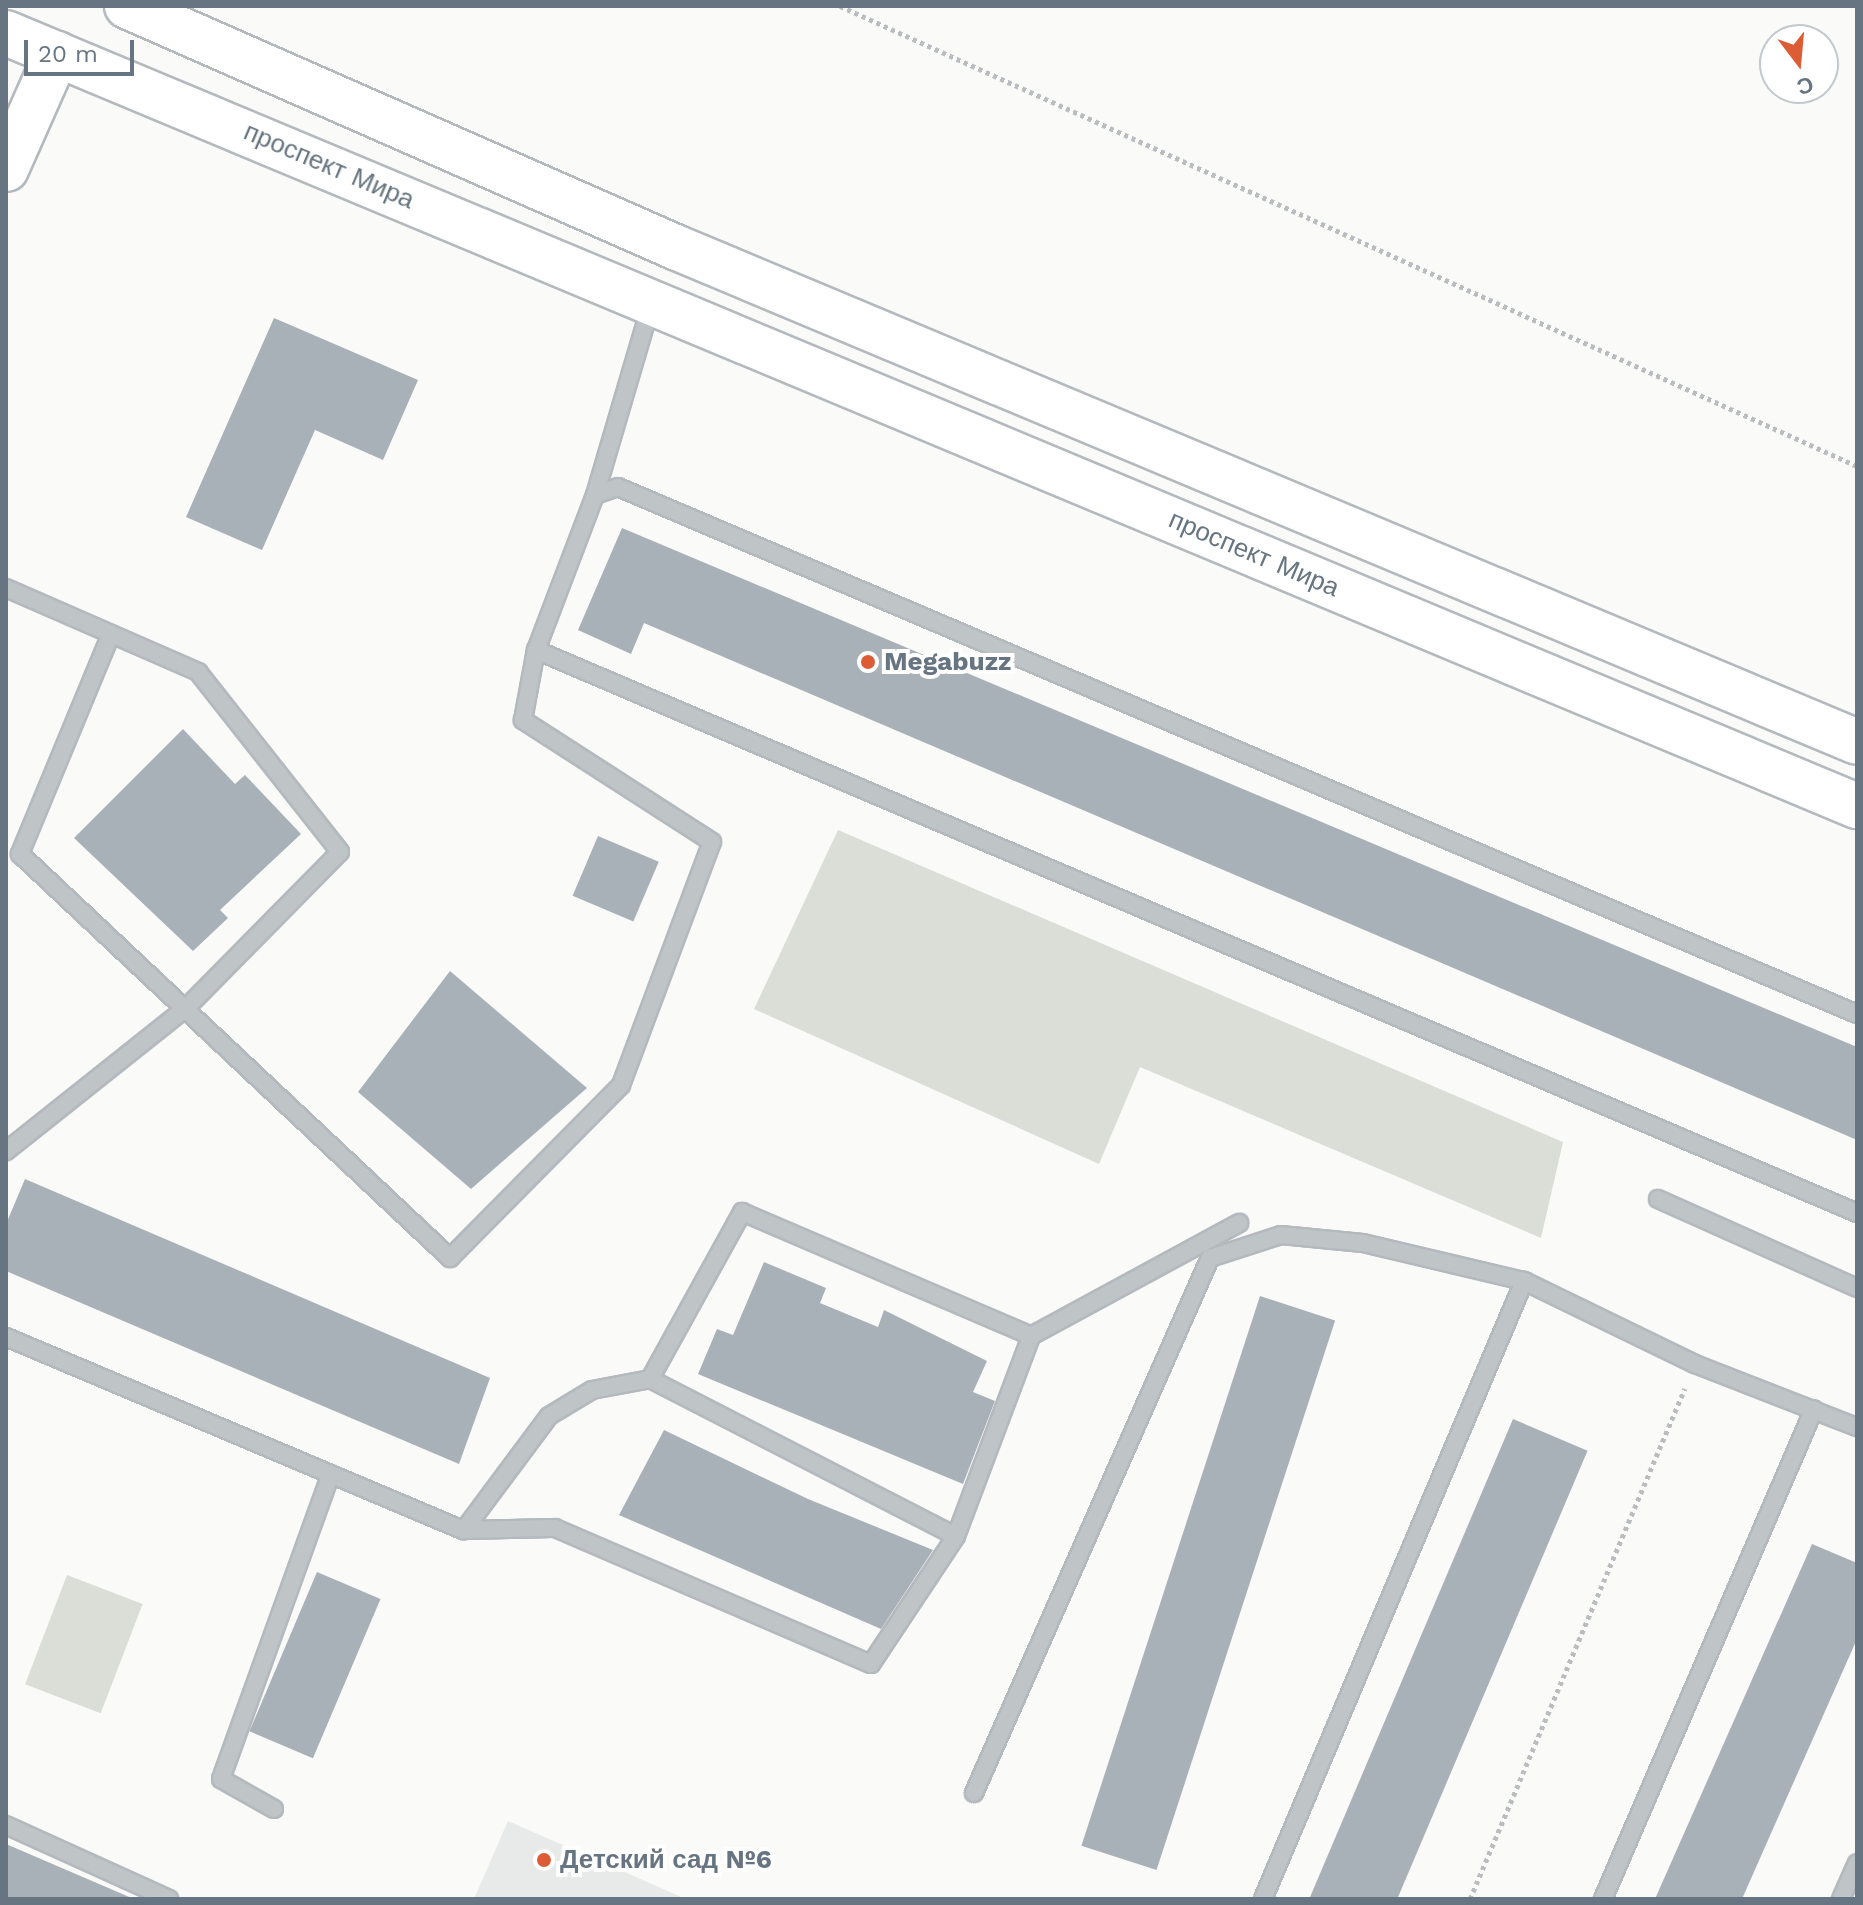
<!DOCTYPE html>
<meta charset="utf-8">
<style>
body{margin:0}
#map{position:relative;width:1863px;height:1905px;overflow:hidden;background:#fafaf8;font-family:"Work Sans",sans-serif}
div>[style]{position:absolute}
.built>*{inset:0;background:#e8e9e9}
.green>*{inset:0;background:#daded7;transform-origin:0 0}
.building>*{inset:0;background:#a8b1b7;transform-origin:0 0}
.path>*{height:5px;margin-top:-2.5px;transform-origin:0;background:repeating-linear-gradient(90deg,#babdc0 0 4px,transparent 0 8px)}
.roads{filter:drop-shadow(2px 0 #b4b9be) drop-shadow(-2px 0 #b4b9be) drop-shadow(0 2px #b4b9be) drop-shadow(0 -2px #b4b9be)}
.service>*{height:16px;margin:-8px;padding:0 8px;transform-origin:8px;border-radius:8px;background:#bfc4c7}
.secondary>*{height:44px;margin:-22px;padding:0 22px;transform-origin:22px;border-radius:22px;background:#fff}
.dots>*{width:22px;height:22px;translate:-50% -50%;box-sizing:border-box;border:4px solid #fff;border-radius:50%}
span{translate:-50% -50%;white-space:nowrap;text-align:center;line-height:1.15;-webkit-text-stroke:8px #fff;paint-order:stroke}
.street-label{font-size:26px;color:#667581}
.poi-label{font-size:26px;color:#667581;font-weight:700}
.left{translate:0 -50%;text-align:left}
.frame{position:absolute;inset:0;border:8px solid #667581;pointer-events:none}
.north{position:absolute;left:1759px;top:24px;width:80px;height:80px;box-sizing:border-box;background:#fff;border:2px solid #c2c8cd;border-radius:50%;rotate:164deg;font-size:22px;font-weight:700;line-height:32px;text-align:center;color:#667581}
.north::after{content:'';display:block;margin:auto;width:28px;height:36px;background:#dc5d35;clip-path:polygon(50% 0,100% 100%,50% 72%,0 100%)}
.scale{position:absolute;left:24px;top:40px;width:110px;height:36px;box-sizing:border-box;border:4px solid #667581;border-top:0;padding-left:10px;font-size:24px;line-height:28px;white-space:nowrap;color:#667581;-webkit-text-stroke:6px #fff;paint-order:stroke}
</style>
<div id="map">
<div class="built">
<div style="clip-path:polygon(508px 1821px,686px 1899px,474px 1899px)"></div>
</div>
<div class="green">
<div style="clip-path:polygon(838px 830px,1563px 1142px,1541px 1238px,1140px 1067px,1099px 1164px,754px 1009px)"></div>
<div style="left:67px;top:1575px;width:81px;height:117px;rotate:21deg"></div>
</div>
<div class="building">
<div style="clip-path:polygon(274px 318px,418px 380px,383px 460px,315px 430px,262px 550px,186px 517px)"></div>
<div style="clip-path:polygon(622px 528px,1857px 1047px,1857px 1140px,644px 623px,631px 654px,578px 630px)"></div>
<div style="clip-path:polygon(183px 729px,235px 784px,245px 775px,301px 834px,220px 910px,228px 918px,193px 951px,74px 838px)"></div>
<div style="left:598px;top:836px;width:66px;height:65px;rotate:23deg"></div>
<div style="clip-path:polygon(450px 971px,587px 1088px,471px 1189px,358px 1092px)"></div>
<div style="clip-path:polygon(25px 1179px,490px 1378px,459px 1464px,6px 1271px,6px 1224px)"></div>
<div style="clip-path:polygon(764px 1262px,826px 1288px,820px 1303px,878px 1327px,884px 1310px,987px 1361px,973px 1392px,995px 1401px,963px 1484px,698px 1374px,717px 1329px,733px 1335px)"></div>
<div style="left:1260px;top:1296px;width:79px;height:578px;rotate:18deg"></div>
<div style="left:1513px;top:1419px;width:81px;height:524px;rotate:23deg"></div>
<div style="clip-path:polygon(664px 1430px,808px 1499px,933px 1550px,881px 1629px,619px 1515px)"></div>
<div style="clip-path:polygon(1812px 1544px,1857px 1563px,1857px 1639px,1742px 1899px,1655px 1899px)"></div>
<div style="left:317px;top:1572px;width:69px;height:173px;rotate:23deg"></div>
<div style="clip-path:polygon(6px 1844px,134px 1899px,6px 1899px)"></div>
</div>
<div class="path">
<div style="left:840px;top:6px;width:1116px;rotate:24.34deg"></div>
<div style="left:1470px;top:1899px;width:554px;rotate:-67.18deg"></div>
</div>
<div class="roads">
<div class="service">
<div style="left:595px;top:495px;width:198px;rotate:-73.6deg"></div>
<div style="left:6px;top:588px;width:210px;rotate:23.6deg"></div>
<div style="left:198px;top:672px;width:229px;rotate:51.7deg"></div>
<div style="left:340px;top:852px;width:219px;rotate:134.6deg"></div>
<div style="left:186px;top:1008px;width:230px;rotate:141.5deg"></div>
<div style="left:111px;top:634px;width:238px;rotate:112.5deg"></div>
<div style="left:20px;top:854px;width:590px;rotate:43.21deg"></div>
<div style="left:450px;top:1258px;width:243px;rotate:-45.3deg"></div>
<div style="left:621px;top:1085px;width:259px;rotate:-69.5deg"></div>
<div style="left:712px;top:842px;width:225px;rotate:-147.2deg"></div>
<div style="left:523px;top:720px;width:71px;rotate:-79.5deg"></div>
<div style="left:1857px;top:1014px;width:1346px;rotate:-156.96deg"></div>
<div style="left:618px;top:487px;width:24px;rotate:161deg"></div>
<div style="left:595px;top:495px;width:166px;rotate:110.8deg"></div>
<div style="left:536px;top:650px;width:1436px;rotate:23.08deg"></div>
<div style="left:1658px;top:1199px;width:218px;rotate:24.1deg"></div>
<div style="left:6px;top:1337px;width:497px;rotate:22.9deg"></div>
<div style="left:464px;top:1530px;width:91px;rotate:-1.3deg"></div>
<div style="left:555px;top:1528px;width:344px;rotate:23.3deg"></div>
<div style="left:871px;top:1664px;width:154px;rotate:-56.4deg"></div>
<div style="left:956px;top:1536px;width:214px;rotate:-69.4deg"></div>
<div style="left:1031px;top:1336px;width:237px;rotate:-28.5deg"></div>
<div style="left:650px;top:1379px;width:344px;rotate:27.2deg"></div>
<div style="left:464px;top:1530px;width:142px;rotate:-53.3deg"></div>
<div style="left:549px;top:1416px;width:50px;rotate:-31.2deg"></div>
<div style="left:592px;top:1390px;width:59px;rotate:-10.7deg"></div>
<div style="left:650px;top:1379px;width:191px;rotate:-61.1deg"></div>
<div style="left:742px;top:1212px;width:314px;rotate:23.2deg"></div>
<div style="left:974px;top:1793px;width:585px;rotate:-66.2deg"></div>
<div style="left:1210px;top:1258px;width:75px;rotate:-17.9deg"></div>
<div style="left:1281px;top:1235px;width:82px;rotate:5.6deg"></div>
<div style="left:1363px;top:1243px;width:165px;rotate:13.3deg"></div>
<div style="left:1524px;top:1281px;width:190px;rotate:25.9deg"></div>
<div style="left:1695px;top:1364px;width:174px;rotate:21.3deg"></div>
<div style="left:274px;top:1809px;width:61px;rotate:-150.5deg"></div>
<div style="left:221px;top:1779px;width:324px;rotate:-70.2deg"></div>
<div style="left:6px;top:1825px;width:179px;rotate:24.4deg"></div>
<div style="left:1263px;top:1899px;width:671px;rotate:-67.1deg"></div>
<div style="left:1603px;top:1899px;width:533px;rotate:-66.7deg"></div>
<div style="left:1841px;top:1899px;width:39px;rotate:-66deg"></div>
</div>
<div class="secondary">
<div style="left:127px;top:6px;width:599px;rotate:23.74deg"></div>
<div style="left:675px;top:247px;width:1281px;rotate:22.72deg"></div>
<div style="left:6px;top:33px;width:2006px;rotate:22.67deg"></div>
<div style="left:6px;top:169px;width:126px;rotate:-66.1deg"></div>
</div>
</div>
<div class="dots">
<div style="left:868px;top:662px;background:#dc5d35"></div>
<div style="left:544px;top:1860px;background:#dc5d35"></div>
</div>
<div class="street-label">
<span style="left:329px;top:166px;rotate:23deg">проспект Мира</span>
<span style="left:1254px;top:554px;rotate:23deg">проспект Мира</span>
</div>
<div class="poi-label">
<span class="left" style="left:884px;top:662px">Megabuzz</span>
<span class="left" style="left:560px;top:1860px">Детский сад №6</span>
</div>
<div class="frame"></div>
<div class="north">С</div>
<div class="scale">20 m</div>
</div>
